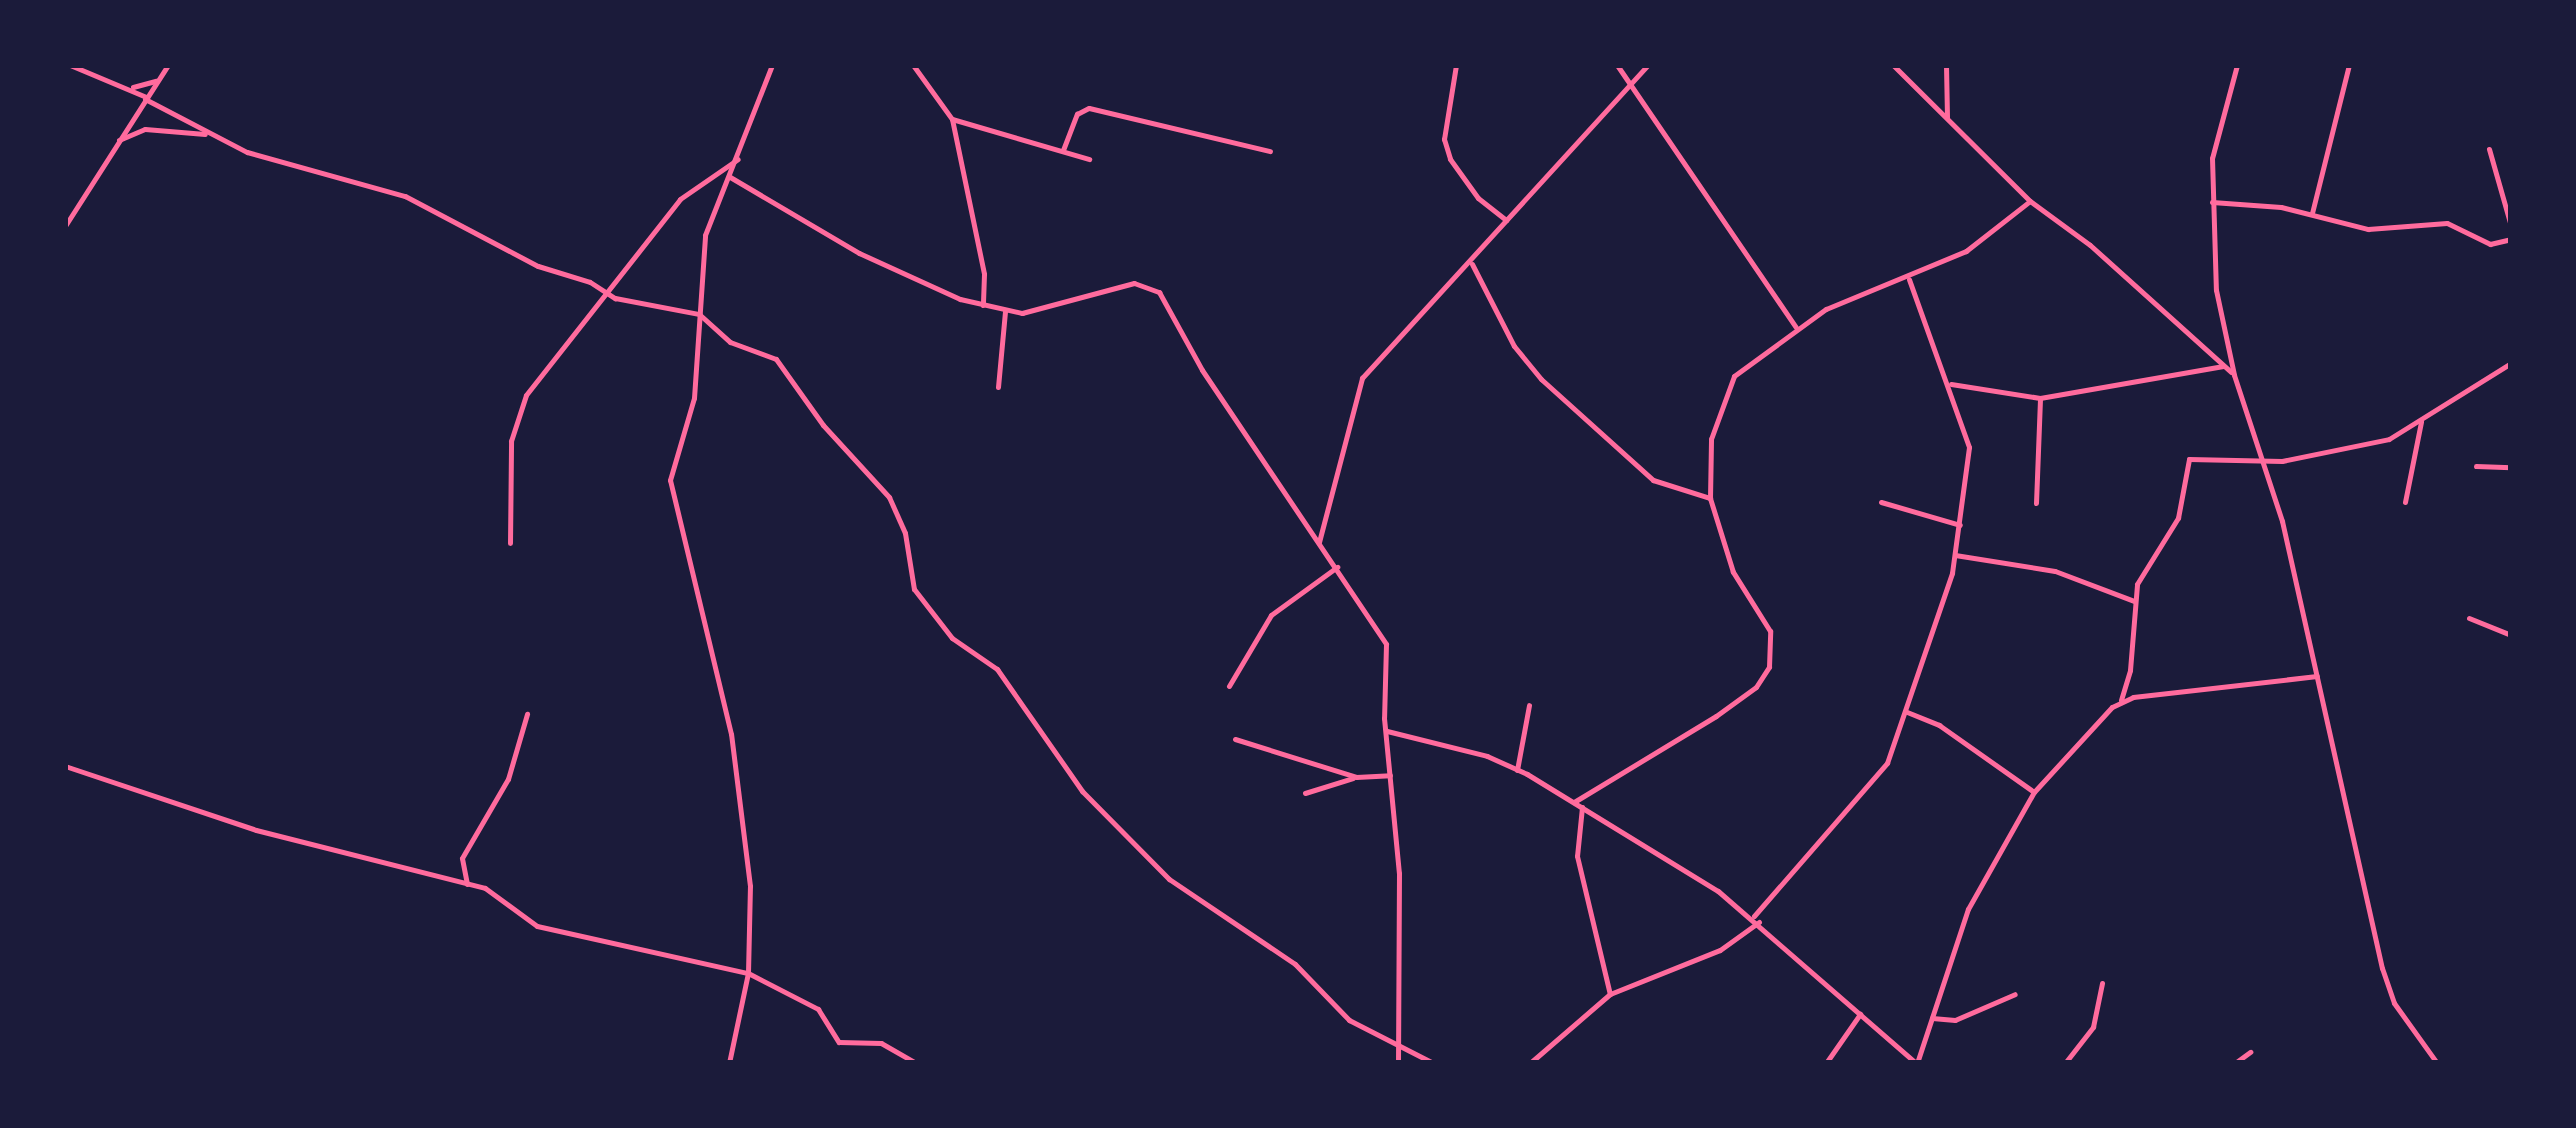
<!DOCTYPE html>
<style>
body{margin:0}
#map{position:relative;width:2576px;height:1128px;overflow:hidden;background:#1b1b3a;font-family:Overpass,sans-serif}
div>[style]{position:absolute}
.minor>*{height:5px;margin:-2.5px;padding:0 2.5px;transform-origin:2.5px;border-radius:2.5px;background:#ff6b9d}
.tertiary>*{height:5px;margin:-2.5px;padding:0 2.5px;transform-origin:2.5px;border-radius:2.5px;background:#ff6b9d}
span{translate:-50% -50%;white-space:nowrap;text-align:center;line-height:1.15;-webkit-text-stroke:8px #1b1b3a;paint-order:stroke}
.frame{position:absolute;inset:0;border:68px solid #1b1b3a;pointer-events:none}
</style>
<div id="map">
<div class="minor">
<div style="left:70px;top:65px;width:82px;rotate:22.8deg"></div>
<div style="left:913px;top:65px;width:67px;rotate:54.2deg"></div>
<div style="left:952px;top:119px;width:158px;rotate:78.3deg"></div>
<div style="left:984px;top:274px;width:31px;rotate:92deg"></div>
<div style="left:1456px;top:65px;width:75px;rotate:99.2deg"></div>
<div style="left:1444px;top:139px;width:21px;rotate:73deg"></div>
<div style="left:1450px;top:159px;width:48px;rotate:54.3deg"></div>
<div style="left:1478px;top:198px;width:36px;rotate:38deg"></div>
<div style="left:1617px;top:65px;width:317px;rotate:55.7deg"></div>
<div style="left:1893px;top:65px;width:193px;rotate:44.8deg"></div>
<div style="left:2030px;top:201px;width:74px;rotate:36.3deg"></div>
<div style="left:2090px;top:245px;width:190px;rotate:42deg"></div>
<div style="left:1946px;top:65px;width:52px;rotate:88.9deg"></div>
<div style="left:2237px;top:65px;width:96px;rotate:105deg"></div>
<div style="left:2212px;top:158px;width:132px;rotate:88.3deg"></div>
<div style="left:2216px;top:290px;width:87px;rotate:78deg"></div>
<div style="left:2234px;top:375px;width:154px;rotate:71.8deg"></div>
<div style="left:2282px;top:521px;width:458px;rotate:77.4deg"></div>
<div style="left:2382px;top:968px;width:37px;rotate:71deg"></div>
<div style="left:2394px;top:1003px;width:74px;rotate:54.4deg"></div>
<div style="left:133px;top:87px;width:24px;rotate:-15deg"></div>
<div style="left:145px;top:99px;width:115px;rotate:27.5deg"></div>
<div style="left:247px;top:152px;width:164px;rotate:15.6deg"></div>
<div style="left:405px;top:196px;width:150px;rotate:27.8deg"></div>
<div style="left:538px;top:266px;width:54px;rotate:17.1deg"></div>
<div style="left:590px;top:282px;width:30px;rotate:33deg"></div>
<div style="left:615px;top:298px;width:86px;rotate:10.8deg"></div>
<div style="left:699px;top:314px;width:42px;rotate:42.1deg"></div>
<div style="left:730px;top:342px;width:49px;rotate:20.3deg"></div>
<div style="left:776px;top:359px;width:81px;rotate:54.5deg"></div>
<div style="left:823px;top:425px;width:98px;rotate:47.5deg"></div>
<div style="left:889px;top:497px;width:39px;rotate:66deg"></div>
<div style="left:905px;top:533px;width:57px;rotate:80.9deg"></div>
<div style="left:914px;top:589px;width:62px;rotate:52.2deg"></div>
<div style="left:952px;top:638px;width:55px;rotate:34.6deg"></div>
<div style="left:997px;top:669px;width:149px;rotate:55.1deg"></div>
<div style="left:1082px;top:791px;width:124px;rotate:45.3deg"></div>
<div style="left:1169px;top:879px;width:152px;rotate:34deg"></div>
<div style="left:1295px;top:964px;width:78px;rotate:46deg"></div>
<div style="left:1349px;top:1020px;width:94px;rotate:27.1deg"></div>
<div style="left:952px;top:119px;width:143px;rotate:16.3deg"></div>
<div style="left:119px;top:140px;width:28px;rotate:-23deg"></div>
<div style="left:145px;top:129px;width:60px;rotate:4.8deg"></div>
<div style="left:2489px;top:149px;width:80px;rotate:74.1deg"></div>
<div style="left:1063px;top:150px;width:39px;rotate:-69deg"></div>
<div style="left:1077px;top:114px;width:13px;rotate:-27deg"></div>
<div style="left:1089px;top:108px;width:186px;rotate:13.4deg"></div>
<div style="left:730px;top:177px;width:150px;rotate:30.5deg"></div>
<div style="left:859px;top:253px;width:111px;rotate:24.5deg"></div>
<div style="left:960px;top:299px;width:64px;rotate:12.7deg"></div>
<div style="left:1022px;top:313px;width:116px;rotate:-15deg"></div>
<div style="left:1134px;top:283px;width:27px;rotate:20deg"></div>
<div style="left:1159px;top:292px;width:89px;rotate:61.1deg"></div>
<div style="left:1202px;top:370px;width:330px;rotate:56.1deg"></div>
<div style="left:1386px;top:644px;width:74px;rotate:91.5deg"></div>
<div style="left:1384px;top:718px;width:156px;rotate:84.5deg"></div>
<div style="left:1399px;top:873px;width:190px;rotate:90.3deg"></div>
<div style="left:2212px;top:202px;width:69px;rotate:4.1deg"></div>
<div style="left:2281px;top:207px;width:90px;rotate:14.2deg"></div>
<div style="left:2368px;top:229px;width:79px;rotate:-4.3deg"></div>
<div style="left:2447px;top:223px;width:48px;rotate:26deg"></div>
<div style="left:2490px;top:244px;width:22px;rotate:-13deg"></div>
<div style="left:2312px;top:213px;width:153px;rotate:-76deg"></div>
<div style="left:65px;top:226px;width:191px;rotate:-57.4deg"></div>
<div style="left:1472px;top:264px;width:92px;rotate:62.9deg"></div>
<div style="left:1514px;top:346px;width:43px;rotate:50.7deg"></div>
<div style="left:1541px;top:379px;width:151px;rotate:42deg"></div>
<div style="left:1653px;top:480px;width:60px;rotate:17.5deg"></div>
<div style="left:1951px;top:384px;width:90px;rotate:8.9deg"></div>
<div style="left:2040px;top:398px;width:186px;rotate:-9.9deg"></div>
<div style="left:998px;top:387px;width:76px;rotate:-84.7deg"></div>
<div style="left:2476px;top:466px;width:35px;rotate:2deg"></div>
<div style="left:1881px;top:502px;width:82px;rotate:16.2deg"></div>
<div style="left:2405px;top:502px;width:82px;rotate:-78.7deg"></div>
<div style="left:2036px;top:503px;width:105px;rotate:-87.8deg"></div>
<div style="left:1319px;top:542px;width:170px;rotate:-75.3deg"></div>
<div style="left:1362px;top:378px;width:424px;rotate:-47.6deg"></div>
<div style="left:510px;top:543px;width:102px;rotate:-89.4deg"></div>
<div style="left:511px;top:441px;width:48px;rotate:-71.9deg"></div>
<div style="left:526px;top:395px;width:249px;rotate:-51.8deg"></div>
<div style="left:680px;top:199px;width:70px;rotate:-34.6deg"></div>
<div style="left:1955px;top:555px;width:101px;rotate:9.1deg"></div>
<div style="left:2055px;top:571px;width:85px;rotate:20.8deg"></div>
<div style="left:2469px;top:618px;width:45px;rotate:22deg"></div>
<div style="left:1229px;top:686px;width:82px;rotate:-59.4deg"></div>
<div style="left:1271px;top:615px;width:82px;rotate:-36deg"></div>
<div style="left:2121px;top:700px;width:31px;rotate:-73deg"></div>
<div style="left:2130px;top:670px;width:86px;rotate:-85.3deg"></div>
<div style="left:2137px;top:584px;width:78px;rotate:-58.2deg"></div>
<div style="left:2178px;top:518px;width:60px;rotate:-79.4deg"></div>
<div style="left:2189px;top:459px;width:93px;rotate:1.2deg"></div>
<div style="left:2282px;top:461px;width:109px;rotate:-11.6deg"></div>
<div style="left:2389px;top:439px;width:144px;rotate:-31.9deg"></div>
<div style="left:1907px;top:712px;width:35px;rotate:22deg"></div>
<div style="left:1939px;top:725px;width:116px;rotate:35.2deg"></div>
<div style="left:1387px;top:731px;width:103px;rotate:14deg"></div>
<div style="left:1487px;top:756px;width:44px;rotate:24.2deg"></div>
<div style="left:1527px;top:774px;width:224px;rotate:31.5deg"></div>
<div style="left:1718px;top:891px;width:262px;rotate:41deg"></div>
<div style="left:1235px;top:739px;width:127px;rotate:17.4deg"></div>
<div style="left:1356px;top:777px;width:34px;rotate:-3deg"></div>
<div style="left:65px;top:766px;width:201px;rotate:18.5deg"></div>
<div style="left:256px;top:830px;width:236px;rotate:14.2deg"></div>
<div style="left:485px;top:888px;width:64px;rotate:36.2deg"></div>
<div style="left:537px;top:926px;width:216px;rotate:12.6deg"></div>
<div style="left:748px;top:973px;width:79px;rotate:27.2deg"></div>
<div style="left:818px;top:1009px;width:39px;rotate:58deg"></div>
<div style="left:839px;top:1042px;width:42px;rotate:1.4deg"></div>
<div style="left:881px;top:1043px;width:40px;rotate:29.7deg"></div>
<div style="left:1517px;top:770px;width:66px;rotate:-79.5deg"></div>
<div style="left:1305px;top:793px;width:50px;rotate:-17.4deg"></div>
<div style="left:1574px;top:802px;width:166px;rotate:-31.2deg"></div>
<div style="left:1716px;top:716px;width:49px;rotate:-35.9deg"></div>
<div style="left:1756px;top:687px;width:24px;rotate:-57deg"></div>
<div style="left:1769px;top:667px;width:36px;rotate:-88deg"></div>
<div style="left:1770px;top:631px;width:70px;rotate:-122.1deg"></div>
<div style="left:1733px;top:572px;width:77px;rotate:-107.3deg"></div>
<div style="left:1710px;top:498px;width:59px;rotate:-89deg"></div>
<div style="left:1711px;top:439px;width:67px;rotate:-69.9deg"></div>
<div style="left:1734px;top:376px;width:114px;rotate:-36.1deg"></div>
<div style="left:1826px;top:309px;width:152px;rotate:-22.5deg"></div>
<div style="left:1966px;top:251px;width:81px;rotate:-38deg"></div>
<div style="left:1582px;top:807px;width:49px;rotate:95.8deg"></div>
<div style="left:1577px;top:856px;width:142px;rotate:76.6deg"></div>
<div style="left:467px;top:884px;width:26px;rotate:-101deg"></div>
<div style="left:462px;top:858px;width:91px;rotate:-59.8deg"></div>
<div style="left:508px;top:779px;width:68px;rotate:-73.7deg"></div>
<div style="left:1754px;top:916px;width:203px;rotate:-49deg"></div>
<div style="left:1887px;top:763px;width:201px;rotate:-71.1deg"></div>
<div style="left:1952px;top:573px;width:127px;rotate:-82.3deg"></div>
<div style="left:1969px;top:447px;width:178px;rotate:-109.7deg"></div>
<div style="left:1932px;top:1018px;width:23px;rotate:5deg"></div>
<div style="left:1955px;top:1020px;width:65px;rotate:-23.4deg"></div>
<div style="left:1530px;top:1063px;width:106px;rotate:-40.8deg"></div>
<div style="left:1610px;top:994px;width:118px;rotate:-21.8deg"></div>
<div style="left:1720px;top:950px;width:48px;rotate:-35.7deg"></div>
<div style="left:1826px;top:1063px;width:60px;rotate:-55.2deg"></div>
<div style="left:1917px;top:1063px;width:162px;rotate:-71.7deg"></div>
<div style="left:1968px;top:909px;width:134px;rotate:-60.6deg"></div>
<div style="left:2034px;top:792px;width:115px;rotate:-47.5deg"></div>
<div style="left:2112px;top:707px;width:23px;rotate:-25deg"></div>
<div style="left:2133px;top:697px;width:185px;rotate:-6.5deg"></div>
<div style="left:2065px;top:1063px;width:46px;rotate:-52.1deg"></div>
<div style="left:2093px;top:1027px;width:45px;rotate:-78.4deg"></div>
<div style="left:2235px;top:1063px;width:19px;rotate:-36deg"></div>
</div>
<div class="tertiary">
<div style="left:729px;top:1063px;width:92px;rotate:-78.1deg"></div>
<div style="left:748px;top:973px;width:87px;rotate:-88.7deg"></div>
<div style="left:750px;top:886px;width:153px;rotate:-97.1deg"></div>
<div style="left:731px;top:734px;width:261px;rotate:-103.5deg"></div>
<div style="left:670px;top:480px;width:85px;rotate:-73.7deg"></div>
<div style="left:694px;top:398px;width:163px;rotate:-86.1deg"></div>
<div style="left:705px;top:235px;width:183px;rotate:-68.5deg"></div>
</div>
<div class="frame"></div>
</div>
